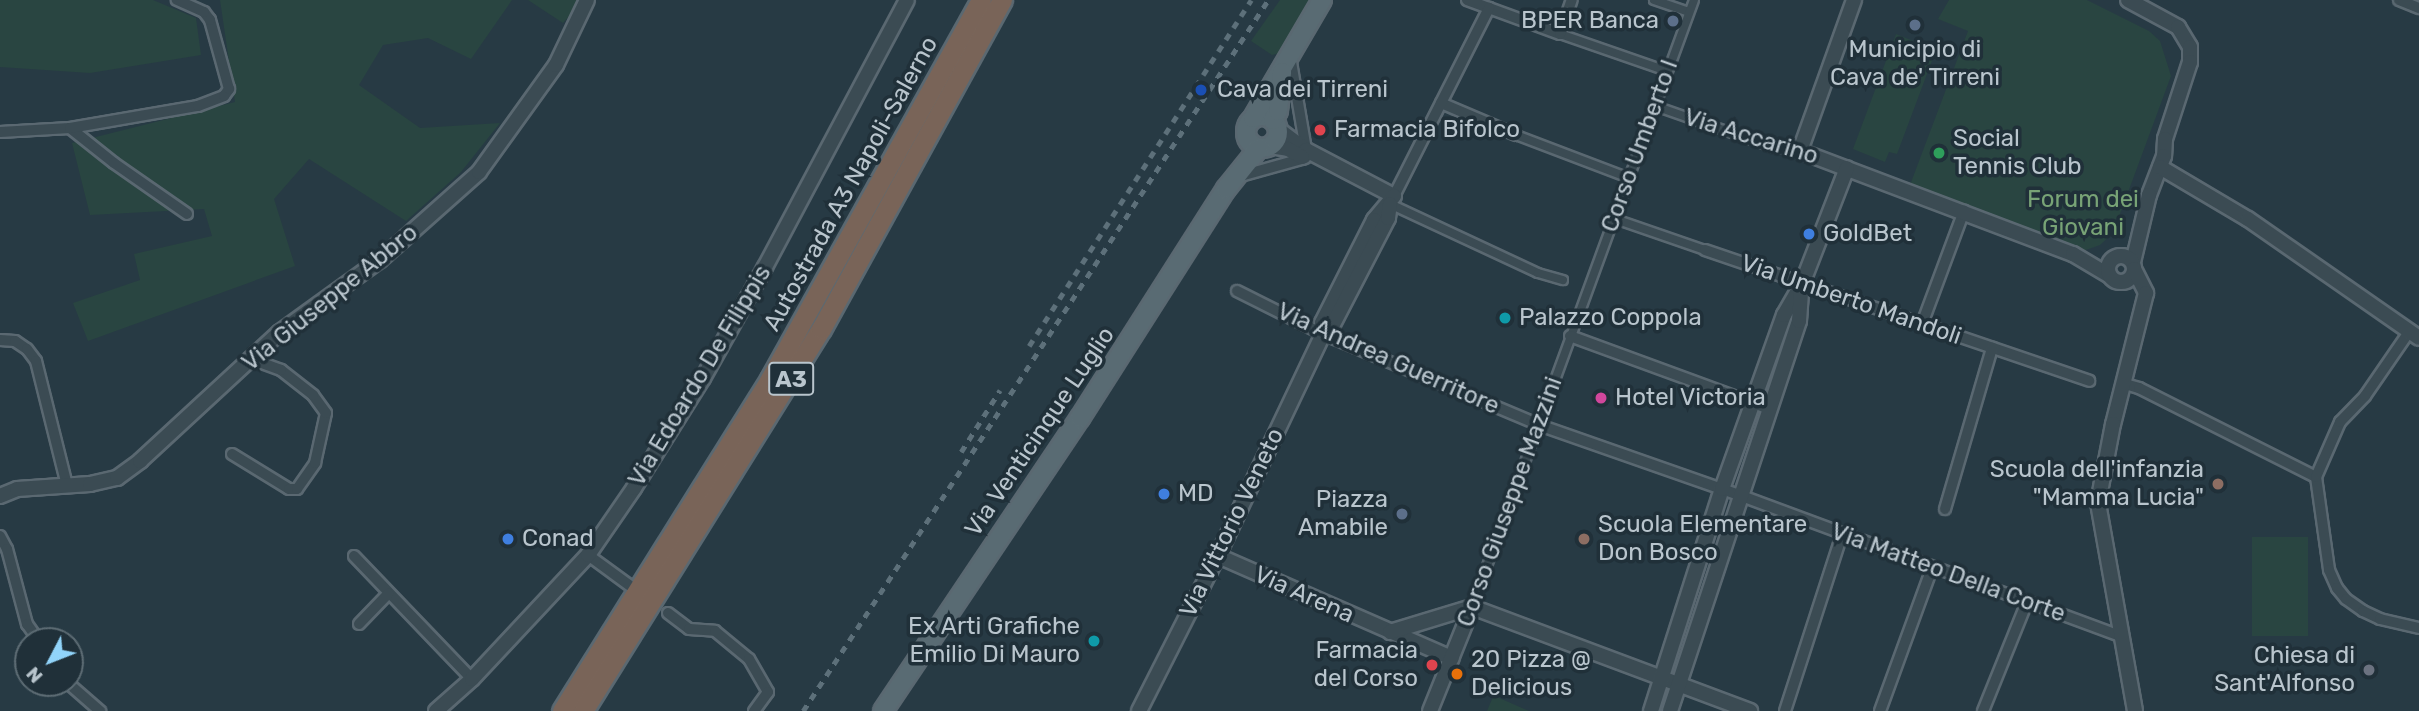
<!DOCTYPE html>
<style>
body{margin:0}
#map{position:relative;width:2419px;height:711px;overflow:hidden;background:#273a44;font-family:Rubik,sans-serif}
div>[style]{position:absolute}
.green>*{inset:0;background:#294541;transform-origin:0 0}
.roads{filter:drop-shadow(2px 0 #5a6871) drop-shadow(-2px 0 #5a6871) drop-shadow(0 2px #5a6871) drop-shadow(0 -2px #5a6871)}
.pedestrian>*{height:8px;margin:-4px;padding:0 4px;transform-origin:4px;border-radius:4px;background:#3b4b53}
.minor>*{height:10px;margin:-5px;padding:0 5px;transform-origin:5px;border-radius:5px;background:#3b4b53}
.tertiary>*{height:14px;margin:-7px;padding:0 7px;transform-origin:7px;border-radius:7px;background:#3b4b53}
.tertiary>.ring{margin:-7px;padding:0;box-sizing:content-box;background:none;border:14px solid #3b4b53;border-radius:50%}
.primary>*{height:18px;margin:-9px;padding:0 9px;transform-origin:9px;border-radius:9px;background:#596b73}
.primary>.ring{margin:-9px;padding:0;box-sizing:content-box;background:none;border:18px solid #596b73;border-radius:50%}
.motorway>*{height:19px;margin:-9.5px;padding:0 9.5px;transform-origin:9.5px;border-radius:9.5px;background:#796458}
.rail>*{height:4.5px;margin-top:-2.25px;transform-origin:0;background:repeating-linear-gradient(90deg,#5d707a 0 7px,transparent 0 14px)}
.dots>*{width:19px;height:19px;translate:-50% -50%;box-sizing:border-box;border:4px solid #203039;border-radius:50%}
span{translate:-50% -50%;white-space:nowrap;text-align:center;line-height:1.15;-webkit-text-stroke:7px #203039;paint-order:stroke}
.shield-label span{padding:2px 5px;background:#203039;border:2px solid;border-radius:5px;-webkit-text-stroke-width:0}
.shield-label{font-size:23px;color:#b9c5cd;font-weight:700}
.poi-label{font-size:24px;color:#b9c5cd}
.right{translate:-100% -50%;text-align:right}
.left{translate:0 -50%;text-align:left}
.street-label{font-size:24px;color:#b9c5cd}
.park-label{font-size:24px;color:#78a376}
.north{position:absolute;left:14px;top:627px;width:70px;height:70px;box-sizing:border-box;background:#203039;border:2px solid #5d6c74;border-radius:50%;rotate:228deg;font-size:19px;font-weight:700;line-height:28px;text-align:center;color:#b9c5cd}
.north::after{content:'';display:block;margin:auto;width:24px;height:32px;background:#91d4fa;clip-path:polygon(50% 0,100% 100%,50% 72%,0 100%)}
</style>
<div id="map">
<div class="green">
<div style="clip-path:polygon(0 0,153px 0,196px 18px,201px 55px,90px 73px,0 67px)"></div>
<div style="clip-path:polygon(220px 0,512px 0,471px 59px,428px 38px,383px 45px,359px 85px,420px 128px,500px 123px,461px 172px,406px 221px,309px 159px,274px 199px,295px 266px,88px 341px,73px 303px,140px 280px,134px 254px,212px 236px,204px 209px,90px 215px,72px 143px,235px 102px)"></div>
<div style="clip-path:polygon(528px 0,584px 0,563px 23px)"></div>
<div style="clip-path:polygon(1280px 0,1315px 0,1280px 53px,1272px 55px,1251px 41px)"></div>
<div style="clip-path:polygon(1949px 0,2087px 0,2149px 31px,2160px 41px,2171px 76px,2113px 233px,2100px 245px,2083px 251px,1910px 185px,1968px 31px,1938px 19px)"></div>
<div style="clip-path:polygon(1896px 34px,1936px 50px,1897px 154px,1889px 152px,1885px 162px,1853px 149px)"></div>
<div style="left:2252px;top:537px;width:56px;height:99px"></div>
<div style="clip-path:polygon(1495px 692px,1497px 697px,1529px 711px,1487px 711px)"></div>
</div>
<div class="roads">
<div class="pedestrian">
<div style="left:1654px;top:0;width:37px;rotate:19deg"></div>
<div style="left:1560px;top:34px;width:113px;rotate:19.1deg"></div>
<div style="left:1655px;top:106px;width:127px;rotate:19.3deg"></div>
<div style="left:1775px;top:148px;width:25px;rotate:7deg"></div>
<div style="left:1516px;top:135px;width:121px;rotate:20.8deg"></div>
<div style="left:1390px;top:204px;width:163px;rotate:25deg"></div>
<div style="left:1538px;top:273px;width:26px;rotate:16deg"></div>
<div style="left:1615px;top:219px;width:95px;rotate:19deg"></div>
<div style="left:1472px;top:607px;width:646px;rotate:-69.91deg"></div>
</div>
<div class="minor">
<div style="left:1467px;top:0;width:99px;rotate:20.1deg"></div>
<div style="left:1560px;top:34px;width:36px;rotate:-71deg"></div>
<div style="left:2399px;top:0;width:22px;rotate:22deg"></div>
<div style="left:1290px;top:56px;width:95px;rotate:80.3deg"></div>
<div style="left:1441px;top:103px;width:82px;rotate:23.1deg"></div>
<div style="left:70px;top:128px;width:56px;rotate:38.5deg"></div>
<div style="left:114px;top:163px;width:89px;rotate:34.9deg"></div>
<div style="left:0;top:132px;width:70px;rotate:-3.3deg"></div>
<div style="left:70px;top:128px;width:130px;rotate:-9.8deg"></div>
<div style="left:198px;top:106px;width:28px;rotate:-21deg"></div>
<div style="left:224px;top:96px;width:9px;rotate:-54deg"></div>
<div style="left:229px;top:89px;width:72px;rotate:-105.4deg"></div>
<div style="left:210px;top:20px;width:10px;rotate:-127deg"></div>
<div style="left:204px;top:12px;width:30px;rotate:-156deg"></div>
<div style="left:1237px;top:177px;width:71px;rotate:-15.6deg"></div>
<div style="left:1394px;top:196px;width:211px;rotate:-63.2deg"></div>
<div style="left:1705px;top:250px;width:406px;rotate:18.8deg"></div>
<div style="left:1237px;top:291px;width:96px;rotate:26.6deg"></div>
<div style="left:1323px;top:334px;width:234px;rotate:22.8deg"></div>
<div style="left:1539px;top:425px;width:212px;rotate:19.3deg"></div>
<div style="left:1739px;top:495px;width:406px;rotate:20.3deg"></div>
<div style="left:1922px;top:324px;width:121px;rotate:-69.6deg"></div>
<div style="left:1570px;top:336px;width:212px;rotate:20.1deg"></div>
<div style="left:0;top:340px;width:15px;rotate:4deg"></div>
<div style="left:15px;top:341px;width:14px;rotate:34deg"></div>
<div style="left:27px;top:349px;width:15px;rotate:53deg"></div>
<div style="left:36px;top:361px;width:128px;rotate:76deg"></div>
<div style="left:2125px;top:384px;width:15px;rotate:16deg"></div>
<div style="left:2139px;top:388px;width:198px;rotate:26.7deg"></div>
<div style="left:232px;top:454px;width:67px;rotate:31.6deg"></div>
<div style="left:289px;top:489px;width:8px"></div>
<div style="left:297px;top:489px;width:32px;rotate:-55deg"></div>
<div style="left:315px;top:463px;width:51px;rotate:-77.6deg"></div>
<div style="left:326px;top:413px;width:22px;rotate:-126deg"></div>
<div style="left:313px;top:395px;width:41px;rotate:-142deg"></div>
<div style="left:281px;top:370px;width:32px;rotate:-160deg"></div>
<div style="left:2316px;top:477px;width:94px;rotate:82deg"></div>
<div style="left:2329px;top:570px;width:20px;rotate:66deg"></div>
<div style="left:2337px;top:588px;width:14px;rotate:51deg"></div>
<div style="left:2346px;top:599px;width:21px;rotate:35deg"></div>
<div style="left:2363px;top:611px;width:19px;rotate:25deg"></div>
<div style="left:2380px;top:619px;width:40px;rotate:13deg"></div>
<div style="left:2316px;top:477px;width:60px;rotate:-66.4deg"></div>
<div style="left:2340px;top:422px;width:36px;rotate:-46deg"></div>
<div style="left:2365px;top:396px;width:78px;rotate:-55.5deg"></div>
<div style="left:1945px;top:509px;width:168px;rotate:-73.7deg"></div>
<div style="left:0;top:536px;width:15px;rotate:62deg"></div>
<div style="left:7px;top:549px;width:78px;rotate:75.1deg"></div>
<div style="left:27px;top:624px;width:21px;rotate:55deg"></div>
<div style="left:588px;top:555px;width:51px;rotate:36.2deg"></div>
<div style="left:354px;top:556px;width:170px;rotate:46.2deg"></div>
<div style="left:668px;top:613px;width:26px;rotate:37deg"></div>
<div style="left:689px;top:629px;width:26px;rotate:4deg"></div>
<div style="left:715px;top:631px;width:44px;rotate:39.5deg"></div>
<div style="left:749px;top:659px;width:38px;rotate:60deg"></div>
<div style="left:768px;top:692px;width:24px;rotate:126deg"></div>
<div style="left:359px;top:624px;width:42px;rotate:-46deg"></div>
<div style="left:68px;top:683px;width:43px;rotate:41.2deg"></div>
<div style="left:1785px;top:711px;width:185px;rotate:-72.1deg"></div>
<div style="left:1880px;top:711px;width:152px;rotate:-70deg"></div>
<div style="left:1983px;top:711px;width:118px;rotate:-68deg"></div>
</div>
<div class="tertiary">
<div style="left:1854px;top:0;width:160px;rotate:109.7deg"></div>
<div style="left:1800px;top:151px;width:292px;rotate:20.7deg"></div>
<div style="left:2073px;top:254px;width:43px;rotate:30.7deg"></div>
<div style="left:2128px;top:0;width:57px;rotate:28.4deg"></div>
<div style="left:2178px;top:27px;width:23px;rotate:59deg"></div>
<div style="left:2190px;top:47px;width:15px;rotate:90deg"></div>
<div style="left:2190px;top:62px;width:81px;rotate:108deg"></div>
<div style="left:2165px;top:139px;width:17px;rotate:93deg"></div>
<div style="left:2164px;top:156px;width:42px;rotate:111deg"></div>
<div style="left:2149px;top:195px;width:69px;rotate:103.4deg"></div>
<div style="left:1278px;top:129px;width:35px;rotate:37deg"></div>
<div style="left:1306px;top:150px;width:99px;rotate:27.6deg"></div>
<div style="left:1394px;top:196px;width:31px;rotate:130deg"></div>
<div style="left:1374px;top:220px;width:115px;rotate:116.8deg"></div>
<div style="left:1322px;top:323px;width:11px;rotate:85deg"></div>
<div style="left:1270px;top:146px;width:18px;rotate:9deg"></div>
<div style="left:1288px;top:149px;width:16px;rotate:30deg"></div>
<div style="left:2160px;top:167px;width:102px;rotate:30.6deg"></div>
<div style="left:2248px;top:219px;width:208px;rotate:34.8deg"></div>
<div class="ring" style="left:2108px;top:256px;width:12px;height:12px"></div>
<div style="left:2134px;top:269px;width:27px;rotate:63deg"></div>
<div style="left:2146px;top:293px;width:135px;rotate:104.1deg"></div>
<div style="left:2113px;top:424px;width:80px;rotate:100.8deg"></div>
<div style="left:2098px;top:503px;width:211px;rotate:79.9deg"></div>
<div style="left:0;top:496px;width:18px;rotate:-22deg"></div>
<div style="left:17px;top:489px;width:73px;rotate:-3.9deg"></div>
<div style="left:90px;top:484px;width:28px;rotate:-13deg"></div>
<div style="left:117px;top:478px;width:29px;rotate:-36deg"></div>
<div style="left:140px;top:461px;width:190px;rotate:-42.7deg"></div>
<div style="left:280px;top:332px;width:123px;rotate:-35.8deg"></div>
<div style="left:380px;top:260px;width:132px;rotate:-41.6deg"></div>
<div style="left:479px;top:172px;width:132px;rotate:-54.3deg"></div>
<div style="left:556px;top:65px;width:72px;rotate:-64.5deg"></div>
<div style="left:1218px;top:556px;width:255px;rotate:23.6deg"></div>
<div style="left:1472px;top:607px;width:297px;rotate:20.5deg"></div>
<div style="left:1390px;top:632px;width:86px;rotate:-17deg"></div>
<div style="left:436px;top:711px;width:48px;rotate:-41.6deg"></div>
<div style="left:472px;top:679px;width:170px;rotate:-46.9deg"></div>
<div style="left:588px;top:555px;width:81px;rotate:-55.5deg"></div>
<div style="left:634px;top:488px;width:130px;rotate:-57.9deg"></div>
<div style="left:703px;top:378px;width:127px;rotate:-60.8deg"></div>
<div style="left:765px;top:267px;width:302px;rotate:-62deg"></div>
<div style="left:1139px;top:711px;width:179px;rotate:-63.1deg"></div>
<div style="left:1220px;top:551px;width:240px;rotate:-64.6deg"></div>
<div style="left:1323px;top:334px;width:8px;rotate:-30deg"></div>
<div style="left:1330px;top:330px;width:126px;rotate:-62.6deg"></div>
<div style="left:1388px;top:218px;width:14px;rotate:-82deg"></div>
<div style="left:1430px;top:711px;width:112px;rotate:-68deg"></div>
<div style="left:1651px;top:711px;width:233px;rotate:-72.3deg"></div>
<div style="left:1722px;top:489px;width:185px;rotate:-70.4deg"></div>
<div style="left:1784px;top:315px;width:36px;rotate:-60deg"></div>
<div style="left:1802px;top:284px;width:124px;rotate:-68.8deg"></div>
<div style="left:1670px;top:711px;width:411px;rotate:-71.7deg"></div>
<div style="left:1799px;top:321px;width:32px;rotate:-86deg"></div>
</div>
<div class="primary">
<div class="ring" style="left:1246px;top:116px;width:14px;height:14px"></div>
<div style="left:1253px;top:118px;width:137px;rotate:-59.7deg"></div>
<div style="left:1273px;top:120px;width:10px;rotate:-61deg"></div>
<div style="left:1278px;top:111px;width:39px;rotate:-84deg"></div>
<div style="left:883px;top:711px;width:353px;rotate:-56.1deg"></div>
<div style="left:1080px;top:418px;width:272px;rotate:-57.5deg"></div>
<div style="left:1226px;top:189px;width:53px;rotate:-51.2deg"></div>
</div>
<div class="motorway">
<div style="left:562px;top:711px;width:392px;rotate:-57.9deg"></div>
<div style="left:770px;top:379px;width:434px;rotate:-60.9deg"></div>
<div style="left:583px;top:711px;width:450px;rotate:-58.1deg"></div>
<div style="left:821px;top:329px;width:376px;rotate:-61.2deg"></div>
</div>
</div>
<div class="rail">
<div style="left:1029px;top:346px;width:411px;rotate:-57.3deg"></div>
<div style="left:961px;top:452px;width:73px;rotate:-57.8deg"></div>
<div style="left:803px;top:711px;width:850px;rotate:-56.81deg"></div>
</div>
<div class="dots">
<div style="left:1673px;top:21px;background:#5c6f8a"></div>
<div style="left:1915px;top:25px;background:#5c6f8a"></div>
<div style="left:1201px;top:90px;background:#1a4fb4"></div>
<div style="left:1320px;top:130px;background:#e0444e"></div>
<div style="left:1939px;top:153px;background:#2e9e5b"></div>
<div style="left:1809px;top:234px;background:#3f7fe0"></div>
<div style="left:1505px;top:318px;background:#0f9aa8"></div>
<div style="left:1601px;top:398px;background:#d1479c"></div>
<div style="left:2218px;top:484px;background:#8d6e63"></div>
<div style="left:1164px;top:494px;background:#3f7fe0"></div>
<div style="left:1402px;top:514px;background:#5c6f8a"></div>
<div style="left:508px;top:539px;background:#3f7fe0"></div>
<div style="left:1584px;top:539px;background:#8d6e63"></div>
<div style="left:1094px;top:641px;background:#0f9aa8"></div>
<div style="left:1432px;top:665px;background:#e0444e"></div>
<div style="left:2369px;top:670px;background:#6b7280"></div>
<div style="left:1457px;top:674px;background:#e8710a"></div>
</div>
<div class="shield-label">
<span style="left:791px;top:379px">A3</span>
</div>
<div class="poi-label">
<span class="right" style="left:1659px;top:21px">BPER Banca</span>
<span style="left:1915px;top:64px">Municipio di<br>Cava de' Tirreni</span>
<span class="left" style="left:1217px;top:90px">Cava dei Tirreni</span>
<span class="left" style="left:1334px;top:130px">Farmacia Bifolco</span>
<span class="left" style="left:1953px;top:153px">Social<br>Tennis Club</span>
<span class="left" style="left:1823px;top:234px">GoldBet</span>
<span class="left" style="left:1519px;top:318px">Palazzo Coppola</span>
<span class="left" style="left:1615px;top:398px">Hotel Victoria</span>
<span class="right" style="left:2204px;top:484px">Scuola dell'infanzia<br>"Mamma Lucia"</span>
<span class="left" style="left:1178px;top:494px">MD</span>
<span class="right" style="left:1388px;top:514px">Piazza<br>Amabile</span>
<span class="left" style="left:1598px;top:539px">Scuola Elementare<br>Don Bosco</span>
<span class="left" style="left:522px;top:539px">Conad</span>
<span class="right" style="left:1080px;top:641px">Ex Arti Grafiche<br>Emilio Di Mauro</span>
<span class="right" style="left:1418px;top:665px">Farmacia<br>del Corso</span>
<span class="right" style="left:2355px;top:670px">Chiesa di<br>Sant'Alfonso</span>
<span class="left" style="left:1471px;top:674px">20 Pizza @<br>Delicious</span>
</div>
<div class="street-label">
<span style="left:1751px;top:137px;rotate:17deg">Via Accarino</span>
<span style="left:1640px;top:146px;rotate:-70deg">Corso Umberto I</span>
<span style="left:851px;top:184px;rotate:-61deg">Autostrada A3 Napoli-Salerno</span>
<span style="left:330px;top:298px;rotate:-39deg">Via Giuseppe Abbro</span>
<span style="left:1851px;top:300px;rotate:19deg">Via Umberto Mandoli</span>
<span style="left:1388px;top:359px;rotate:24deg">Via Andrea Guerritore</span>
<span style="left:700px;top:376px;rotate:-59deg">Via Edoardo De Filippis</span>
<span style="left:1040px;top:432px;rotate:-56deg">Via Venticinque Luglio</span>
<span style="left:1510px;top:502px;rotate:-70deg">Corso Giuseppe Mazzini</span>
<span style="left:1232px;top:523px;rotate:-64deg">Via Vittorio Veneto</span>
<span style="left:1948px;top:573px;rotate:20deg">Via Matteo Della Corte</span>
<span style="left:1304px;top:595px;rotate:24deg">Via Arena</span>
</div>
<div class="park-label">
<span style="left:2083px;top:214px">Forum dei<br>Giovani</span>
</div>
<div class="north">N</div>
</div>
